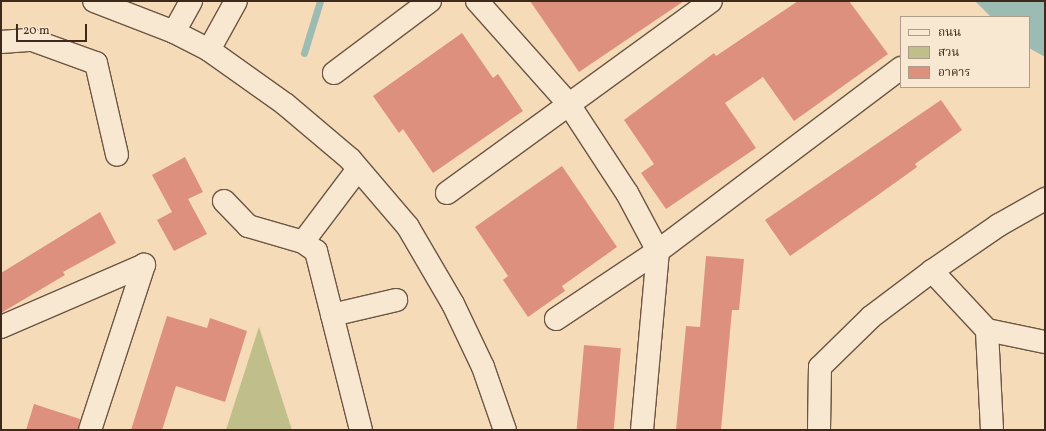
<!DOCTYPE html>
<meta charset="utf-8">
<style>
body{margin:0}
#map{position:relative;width:1046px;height:431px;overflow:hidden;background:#f5dbb8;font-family:Vollkorn,"Noto Serif Thai",serif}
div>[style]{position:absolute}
.green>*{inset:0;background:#c0bf8b}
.water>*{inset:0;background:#9cbbb3}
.stream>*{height:7px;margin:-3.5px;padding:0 3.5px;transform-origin:3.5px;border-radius:3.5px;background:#9cbbb3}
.building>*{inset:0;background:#de907f;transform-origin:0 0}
.roads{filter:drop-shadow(1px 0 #6c5643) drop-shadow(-1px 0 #6c5643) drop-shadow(0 1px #6c5643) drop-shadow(0 -1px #6c5643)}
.minor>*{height:22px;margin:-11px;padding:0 11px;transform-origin:11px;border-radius:11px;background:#f8e8d1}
span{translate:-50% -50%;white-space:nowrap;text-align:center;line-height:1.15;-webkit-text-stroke:4px #f8e8d1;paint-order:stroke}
.frame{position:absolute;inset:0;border:2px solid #3f291c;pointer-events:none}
.legend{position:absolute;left:900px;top:16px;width:130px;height:72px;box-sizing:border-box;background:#f8e8d1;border:1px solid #ae9c89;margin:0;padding:5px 7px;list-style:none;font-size:12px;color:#3f291c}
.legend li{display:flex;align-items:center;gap:8px;height:20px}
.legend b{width:20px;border:1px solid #ae9c89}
.scale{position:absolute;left:16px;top:24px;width:71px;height:18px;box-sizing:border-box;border:2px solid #3f291c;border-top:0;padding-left:5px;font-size:12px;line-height:14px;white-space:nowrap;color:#3f291c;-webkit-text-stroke:3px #f8e8d1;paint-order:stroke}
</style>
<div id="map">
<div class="green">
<div style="clip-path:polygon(259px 327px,292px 430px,226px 430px)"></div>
</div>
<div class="water">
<div style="clip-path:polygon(975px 1px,1045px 1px,1045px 57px,1029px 48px,1029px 17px,991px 17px)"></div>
</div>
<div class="stream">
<div style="left:304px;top:53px;width:54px;rotate:-72.9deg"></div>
</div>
<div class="building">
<div style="clip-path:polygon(530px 1px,684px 1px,579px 72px)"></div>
<div style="clip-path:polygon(798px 1px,849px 1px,888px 54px,794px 121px,763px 77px,725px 103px,756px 148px,666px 209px,641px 173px,654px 164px,624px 120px,714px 53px,716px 56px)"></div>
<div style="clip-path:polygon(462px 33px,493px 78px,498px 74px,523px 111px,433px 173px,403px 129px,399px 133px,373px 96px)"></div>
<div style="clip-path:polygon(941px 100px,962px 130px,915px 164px,917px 167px,878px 195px,790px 256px,765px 220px)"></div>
<div style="clip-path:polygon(185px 157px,203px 192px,188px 199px,207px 234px,174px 251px,157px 220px,172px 212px,152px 175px)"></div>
<div style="clip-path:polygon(562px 166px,617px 247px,562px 286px,565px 291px,528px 317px,503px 280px,508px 276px,475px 227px)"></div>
<div style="clip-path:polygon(100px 212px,116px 243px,63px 272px,65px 275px,1px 313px,1px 273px)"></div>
<div style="clip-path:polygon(706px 256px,744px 259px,739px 310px,732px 310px,721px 430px,676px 430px,686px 326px,700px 327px)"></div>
<div style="clip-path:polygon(167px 316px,207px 328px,210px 318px,247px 331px,225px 402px,176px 386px,162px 430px,131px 430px)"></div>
<div style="left:584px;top:345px;width:37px;height:85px;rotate:5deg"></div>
<div style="clip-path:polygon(34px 404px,80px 419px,78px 430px,26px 430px)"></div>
</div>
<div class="roads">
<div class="minor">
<div style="left:94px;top:1px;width:86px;rotate:21.2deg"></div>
<div style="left:174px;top:32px;width:39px;rotate:27deg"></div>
<div style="left:209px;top:50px;width:93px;rotate:35.4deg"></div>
<div style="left:285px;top:104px;width:85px;rotate:40.2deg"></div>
<div style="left:350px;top:159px;width:89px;rotate:49.5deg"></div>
<div style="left:408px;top:227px;width:89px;rotate:59.7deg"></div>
<div style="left:453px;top:304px;width:70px;rotate:64.5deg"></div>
<div style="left:483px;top:367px;width:67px;rotate:70.8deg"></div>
<div style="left:477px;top:1px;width:137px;rotate:48.3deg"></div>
<div style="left:568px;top:103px;width:108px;rotate:56.8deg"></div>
<div style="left:627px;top:193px;width:66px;rotate:61.9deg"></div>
<div style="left:658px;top:251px;width:180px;rotate:95.1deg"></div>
<div style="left:174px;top:32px;width:35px;rotate:-61deg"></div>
<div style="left:1px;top:42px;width:31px;rotate:-4deg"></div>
<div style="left:32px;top:40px;width:68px;rotate:19.8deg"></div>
<div style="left:96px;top:63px;width:94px;rotate:77.1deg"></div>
<div style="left:209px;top:50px;width:56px;rotate:-61.1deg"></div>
<div style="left:334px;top:73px;width:120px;rotate:-36.9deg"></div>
<div style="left:447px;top:193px;width:326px;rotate:-36deg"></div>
<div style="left:224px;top:201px;width:35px;rotate:46deg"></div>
<div style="left:248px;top:226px;width:57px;rotate:16.2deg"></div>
<div style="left:303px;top:242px;width:16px;rotate:35deg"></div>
<div style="left:316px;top:251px;width:185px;rotate:75.9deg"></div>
<div style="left:303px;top:242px;width:91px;rotate:-53deg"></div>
<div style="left:332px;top:315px;width:66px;rotate:-13.2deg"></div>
<div style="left:556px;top:319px;width:123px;rotate:-33.7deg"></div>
<div style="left:658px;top:251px;width:304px;rotate:-37deg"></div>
<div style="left:1px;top:327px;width:156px;rotate:-23.4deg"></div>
<div style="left:987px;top:330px;width:59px;rotate:11.7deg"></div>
<div style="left:90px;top:430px;width:174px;rotate:-71.9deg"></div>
<div style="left:819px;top:430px;width:63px;rotate:-89.1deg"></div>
<div style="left:820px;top:367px;width:71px;rotate:-44.4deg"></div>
<div style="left:871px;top:317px;width:76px;rotate:-37deg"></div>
<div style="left:992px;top:430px;width:100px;rotate:-92.9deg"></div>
<div style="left:987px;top:330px;width:81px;rotate:-133deg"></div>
<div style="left:932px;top:271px;width:81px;rotate:-34.5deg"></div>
<div style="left:999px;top:225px;width:53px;rotate:-29.5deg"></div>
</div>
</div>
<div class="frame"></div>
<ul class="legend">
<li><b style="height:5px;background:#f8e8d1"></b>ถนน</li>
<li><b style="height:11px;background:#c0bf8b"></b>สวน</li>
<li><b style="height:11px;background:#de907f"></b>อาคาร</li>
</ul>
<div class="scale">20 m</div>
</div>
